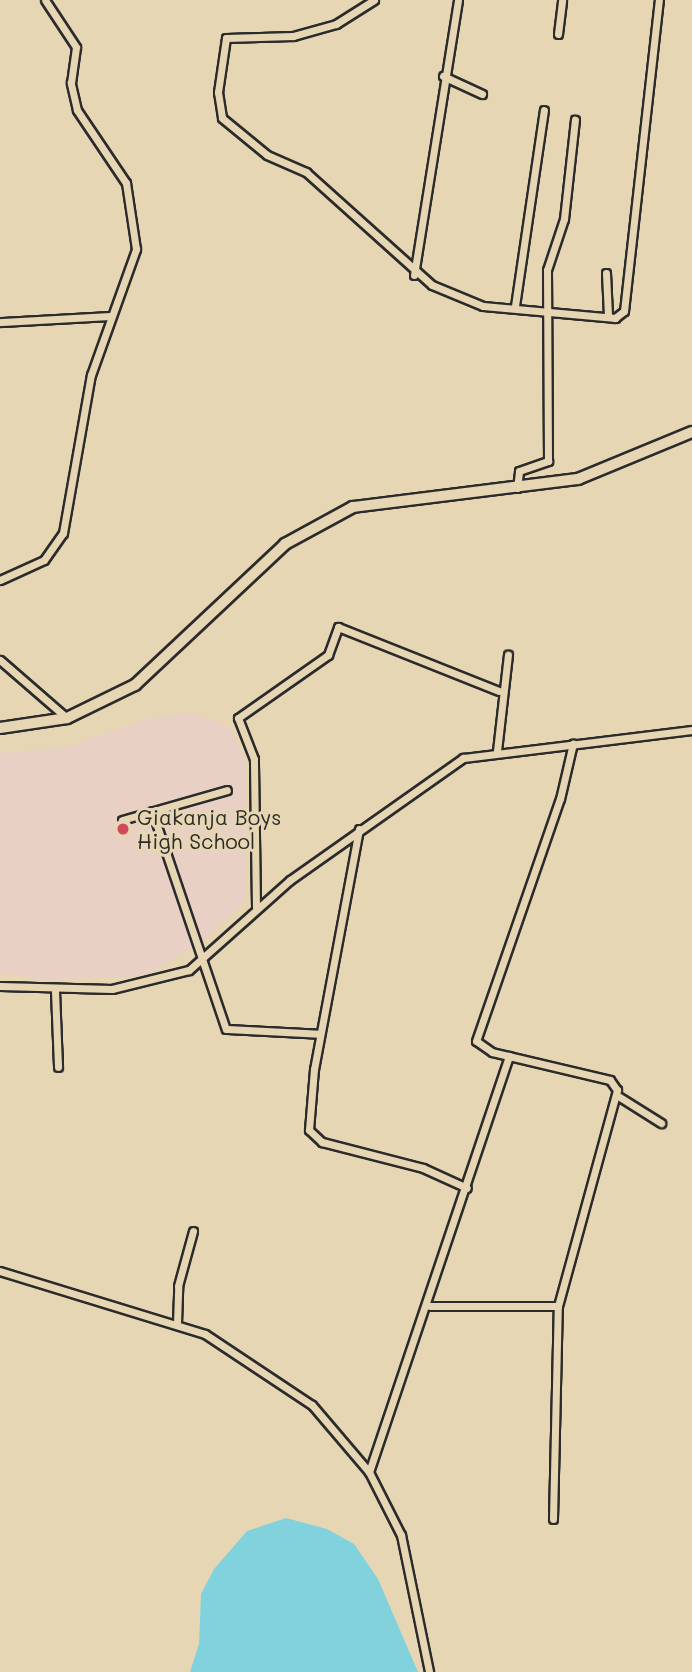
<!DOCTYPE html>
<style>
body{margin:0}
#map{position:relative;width:692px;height:1672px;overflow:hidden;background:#e7d6b3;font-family:Mali,sans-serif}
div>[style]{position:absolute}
.built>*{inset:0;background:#e8d0c4}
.water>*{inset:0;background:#82d2dd}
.roads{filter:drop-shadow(2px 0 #2b2b2b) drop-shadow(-2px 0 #2b2b2b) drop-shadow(0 2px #2b2b2b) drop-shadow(0 -2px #2b2b2b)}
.street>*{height:7px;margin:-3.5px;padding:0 3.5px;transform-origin:3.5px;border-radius:3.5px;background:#e7d6b3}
.secondary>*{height:10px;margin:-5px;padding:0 5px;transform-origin:5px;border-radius:5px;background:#e7d6b3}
.dots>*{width:19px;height:19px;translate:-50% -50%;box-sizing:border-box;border:4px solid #e7d6b3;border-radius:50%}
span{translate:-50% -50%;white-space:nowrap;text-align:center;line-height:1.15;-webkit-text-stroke:6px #e7d6b3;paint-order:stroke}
.poi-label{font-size:21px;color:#2b2b2b}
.left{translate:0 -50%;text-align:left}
</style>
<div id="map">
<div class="built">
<div style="clip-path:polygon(196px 713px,230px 728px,245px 757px,246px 901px,201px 942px,145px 976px,41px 980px,0 972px,0 753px,68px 747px,149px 718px)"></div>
</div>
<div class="water">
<div style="clip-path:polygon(286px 1518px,327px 1529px,354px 1544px,378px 1579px,418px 1672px,190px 1672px,199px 1644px,201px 1594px,214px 1569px,247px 1531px)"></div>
</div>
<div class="roads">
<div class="street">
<div style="left:374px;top:0;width:45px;rotate:147.7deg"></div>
<div style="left:336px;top:24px;width:45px;rotate:164.4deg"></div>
<div style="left:293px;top:36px;width:67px;rotate:178.3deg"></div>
<div style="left:226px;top:38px;width:55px;rotate:98.4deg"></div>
<div style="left:218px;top:92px;width:26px;rotate:81deg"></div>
<div style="left:222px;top:118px;width:58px;rotate:39.4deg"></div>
<div style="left:267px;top:155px;width:43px;rotate:23.6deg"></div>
<div style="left:306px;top:172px;width:169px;rotate:41.9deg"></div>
<div style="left:432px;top:285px;width:55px;rotate:22.4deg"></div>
<div style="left:483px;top:306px;width:133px;rotate:5.2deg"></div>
<div style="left:615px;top:318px;width:11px;rotate:-38deg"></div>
<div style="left:624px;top:311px;width:313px;rotate:-83.6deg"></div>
<div style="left:558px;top:34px;width:34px;rotate:-83deg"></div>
<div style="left:443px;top:76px;width:43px;rotate:24.8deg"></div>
<div style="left:606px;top:273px;width:43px;rotate:87.3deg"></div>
<div style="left:414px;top:275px;width:278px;rotate:-80.9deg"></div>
<div style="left:515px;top:306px;width:198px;rotate:-81.6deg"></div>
<div style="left:0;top:322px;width:111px;rotate:-3.1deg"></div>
<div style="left:517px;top:488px;width:17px;rotate:-83deg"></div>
<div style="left:519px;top:471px;width:31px;rotate:-19deg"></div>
<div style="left:548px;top:461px;width:191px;rotate:-90.3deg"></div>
<div style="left:547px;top:270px;width:54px;rotate:-71.6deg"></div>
<div style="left:564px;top:219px;width:100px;rotate:-83.7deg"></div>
<div style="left:0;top:580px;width:48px;rotate:-24.4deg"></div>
<div style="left:44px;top:560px;width:33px;rotate:-55deg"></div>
<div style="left:63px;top:533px;width:160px;rotate:-80deg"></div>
<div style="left:91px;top:375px;width:134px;rotate:-70.3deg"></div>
<div style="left:136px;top:249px;width:67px;rotate:-98.6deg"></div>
<div style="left:126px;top:183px;width:88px;rotate:-123.9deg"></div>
<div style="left:77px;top:110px;width:28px;rotate:-103deg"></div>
<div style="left:71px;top:83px;width:36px;rotate:-82deg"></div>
<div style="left:76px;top:47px;width:56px;rotate:-123.4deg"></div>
<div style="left:0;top:660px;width:89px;rotate:40.9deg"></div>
<div style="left:497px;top:751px;width:97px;rotate:-83.5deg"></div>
<div style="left:152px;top:811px;width:230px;rotate:71.3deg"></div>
<div style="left:226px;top:1029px;width:94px;rotate:3deg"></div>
<div style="left:122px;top:820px;width:109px;rotate:-15.9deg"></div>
<div style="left:359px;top:829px;width:244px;rotate:100.6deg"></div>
<div style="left:314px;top:1069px;width:61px;rotate:94.7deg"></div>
<div style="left:309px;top:1130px;width:18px;rotate:43deg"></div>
<div style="left:322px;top:1142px;width:104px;rotate:14.4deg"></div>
<div style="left:423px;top:1168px;width:48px;rotate:24.4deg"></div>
<div style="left:256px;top:907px;width:148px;rotate:-90.8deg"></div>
<div style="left:254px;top:759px;width:44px;rotate:-111.3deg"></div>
<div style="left:238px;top:718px;width:110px;rotate:-35deg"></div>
<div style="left:328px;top:655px;width:30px;rotate:-70deg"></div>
<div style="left:338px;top:627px;width:173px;rotate:21.7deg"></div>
<div style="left:0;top:986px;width:112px;rotate:1.5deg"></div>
<div style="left:112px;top:989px;width:79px;rotate:-13.9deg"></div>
<div style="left:189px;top:970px;width:135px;rotate:-41.7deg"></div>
<div style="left:290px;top:880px;width:212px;rotate:-35.2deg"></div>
<div style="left:463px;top:758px;width:231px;rotate:-7deg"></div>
<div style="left:55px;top:991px;width:76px;rotate:87.7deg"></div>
<div style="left:618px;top:1096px;width:51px;rotate:32.1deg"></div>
<div style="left:0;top:1271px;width:214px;rotate:17.1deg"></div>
<div style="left:205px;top:1334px;width:128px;rotate:33.6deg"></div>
<div style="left:312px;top:1405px;width:88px;rotate:49.6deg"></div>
<div style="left:369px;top:1472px;width:71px;rotate:63.1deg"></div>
<div style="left:401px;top:1535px;width:140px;rotate:78.4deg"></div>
<div style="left:430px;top:1306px;width:128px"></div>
<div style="left:177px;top:1323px;width:37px;rotate:-88deg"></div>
<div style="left:178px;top:1286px;width:57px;rotate:-74.7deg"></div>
<div style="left:369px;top:1472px;width:439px;rotate:-71.4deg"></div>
<div style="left:553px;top:1519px;width:213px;rotate:-88.7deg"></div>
<div style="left:558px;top:1306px;width:224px;rotate:-74.7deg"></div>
<div style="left:617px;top:1090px;width:12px;rotate:-125deg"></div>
<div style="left:610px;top:1080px;width:121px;rotate:-166.7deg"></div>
<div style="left:492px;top:1052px;width:19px;rotate:-145deg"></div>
<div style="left:476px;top:1041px;width:256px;rotate:-70.9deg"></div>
<div style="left:560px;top:799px;width:57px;rotate:-76.9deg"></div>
</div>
<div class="secondary">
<div style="left:0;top:728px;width:68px;rotate:-8.5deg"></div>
<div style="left:67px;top:718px;width:76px;rotate:-25.9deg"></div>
<div style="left:135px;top:685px;width:206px;rotate:-43.2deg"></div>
<div style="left:285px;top:544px;width:77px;rotate:-28.6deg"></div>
<div style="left:353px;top:507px;width:227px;rotate:-7.1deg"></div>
<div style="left:578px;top:479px;width:123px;rotate:-22.4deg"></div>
</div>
</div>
<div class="dots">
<div style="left:123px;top:829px;background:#d1495b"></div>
</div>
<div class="poi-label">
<span class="left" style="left:137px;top:829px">Giakanja Boys<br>High School</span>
</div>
</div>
